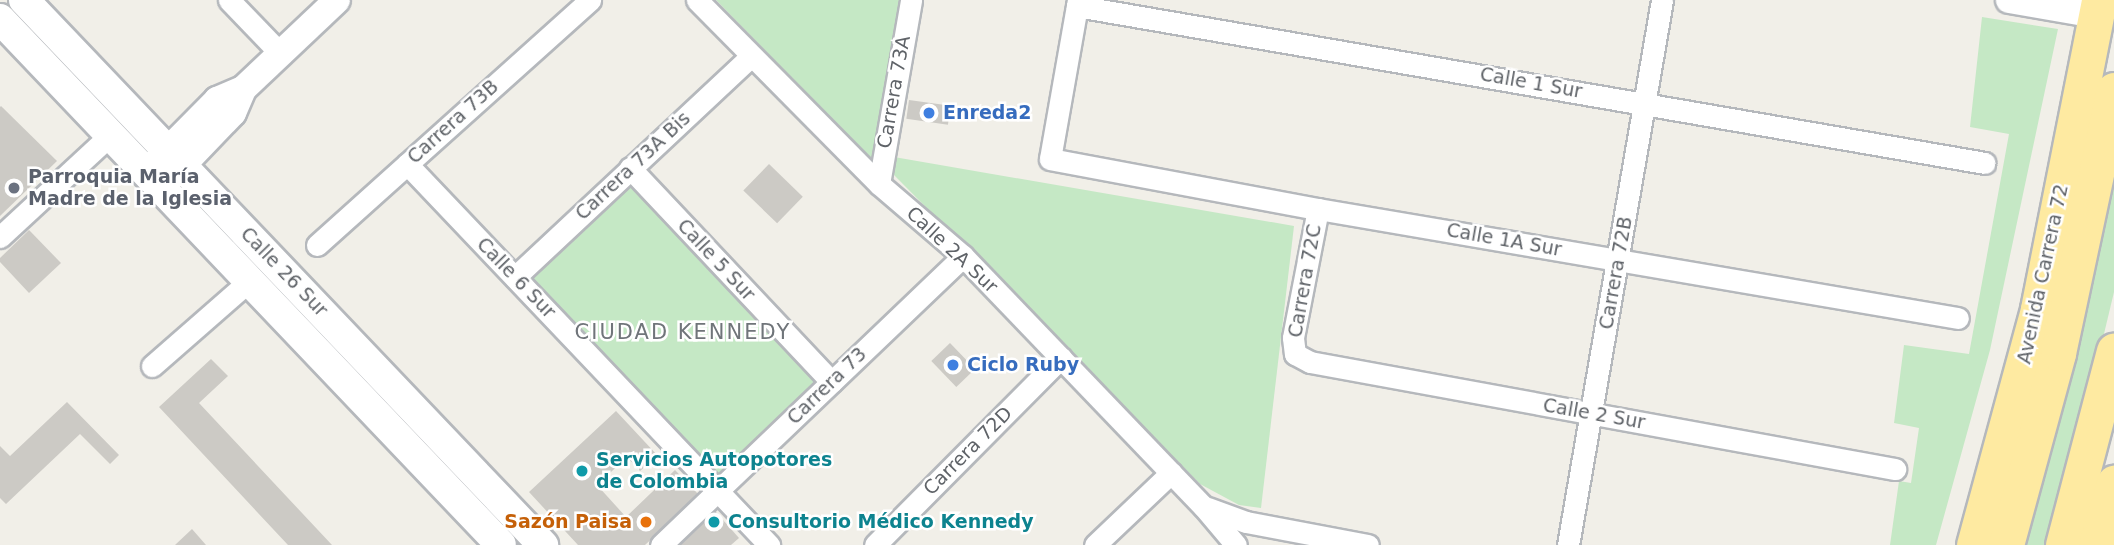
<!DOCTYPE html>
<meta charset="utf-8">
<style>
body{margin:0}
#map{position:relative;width:2114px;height:545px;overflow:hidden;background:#f1efe8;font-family:"DejaVu Sans",sans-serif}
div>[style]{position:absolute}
.green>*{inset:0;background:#c5e8c5;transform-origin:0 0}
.building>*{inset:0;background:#cccac5;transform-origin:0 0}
.roads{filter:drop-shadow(2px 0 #b5b8bc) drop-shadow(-2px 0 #b5b8bc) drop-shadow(0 2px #b5b8bc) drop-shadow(0 -2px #b5b8bc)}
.minor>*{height:21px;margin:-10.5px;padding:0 10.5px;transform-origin:10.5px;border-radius:10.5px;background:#fff}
.tertiary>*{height:26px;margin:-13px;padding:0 13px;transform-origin:13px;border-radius:13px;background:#fff}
.secondary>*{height:30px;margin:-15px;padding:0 15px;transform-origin:15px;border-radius:15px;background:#fff}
.trunk>*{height:35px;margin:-17.5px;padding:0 17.5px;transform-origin:17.5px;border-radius:17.5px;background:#feeaa1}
.dots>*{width:19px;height:19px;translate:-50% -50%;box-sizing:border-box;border:4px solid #fff;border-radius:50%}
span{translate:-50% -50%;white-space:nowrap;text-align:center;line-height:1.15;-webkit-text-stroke:5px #fff;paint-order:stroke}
.street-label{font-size:19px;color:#5f6368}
.shop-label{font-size:19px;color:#366cbe;font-weight:700}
.left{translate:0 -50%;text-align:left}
.worship-label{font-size:19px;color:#5b616d;font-weight:700}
.culture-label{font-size:19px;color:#0d838f;font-weight:700}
.food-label{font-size:19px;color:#c56008;font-weight:700}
.right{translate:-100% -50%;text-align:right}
.neighbourhood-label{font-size:21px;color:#70757a;letter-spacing:2px}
</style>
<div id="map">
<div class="green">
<div style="clip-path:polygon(716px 0,900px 0,874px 165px,776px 62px)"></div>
<div style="clip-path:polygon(1982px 17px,2058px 29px,1990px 350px,1936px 545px,1890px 545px,1899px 481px,1911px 483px,1919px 428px,1894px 423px,1904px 345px,1969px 354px,2009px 134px,1970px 127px)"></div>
<div style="clip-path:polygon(2114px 152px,2114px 292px,2086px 409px,2052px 545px,2016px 545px)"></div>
<div style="clip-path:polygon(894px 157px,1294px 226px,1261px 508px,1239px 505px,1200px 484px,893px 174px)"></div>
<div style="left:628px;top:180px;width:281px;height:138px;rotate:47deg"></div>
</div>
<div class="building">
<div style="left:909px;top:100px;width:42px;height:19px;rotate:8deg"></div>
<div style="clip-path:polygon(1px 106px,57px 161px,0 216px,0 107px)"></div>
<div style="left:769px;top:164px;width:47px;height:37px;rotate:44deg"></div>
<div style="clip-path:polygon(29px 230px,61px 263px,29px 293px,0 262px,0 258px)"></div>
<div style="left:950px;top:343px;width:36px;height:26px;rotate:46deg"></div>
<div style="clip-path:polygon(211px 359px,228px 376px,199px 403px,332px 545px,288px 545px,159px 407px)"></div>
<div style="clip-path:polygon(67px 402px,119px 455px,110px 464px,80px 434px,6px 504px,0 498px,0 446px,10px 456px)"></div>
<div style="clip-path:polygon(616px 411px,658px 456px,640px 471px,627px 457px,597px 485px,626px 517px,675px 470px,699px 495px,645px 545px,578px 545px,529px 492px)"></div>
<div style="clip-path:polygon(715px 511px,739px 538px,731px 545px,678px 545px)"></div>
<div style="clip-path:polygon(192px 529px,206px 545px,175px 545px)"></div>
</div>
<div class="roads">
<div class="minor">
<div style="left:229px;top:0;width:74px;rotate:46.1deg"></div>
<div style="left:697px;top:0;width:259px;rotate:45.3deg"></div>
<div style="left:879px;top:184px;width:111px;rotate:40.6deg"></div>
<div style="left:963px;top:256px;width:347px;rotate:46.2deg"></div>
<div style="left:1203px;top:506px;width:51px;rotate:49.8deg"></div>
<div style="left:1078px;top:0;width:161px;rotate:100deg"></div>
<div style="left:1050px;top:159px;width:273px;rotate:10.6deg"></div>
<div style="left:1318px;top:209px;width:649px;rotate:9.67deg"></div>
<div style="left:1077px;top:6px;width:921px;rotate:9.81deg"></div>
<div style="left:407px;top:164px;width:526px;rotate:46.46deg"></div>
<div style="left:630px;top:168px;width:294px;rotate:46.7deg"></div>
<div style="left:879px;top:184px;width:187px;rotate:-80.1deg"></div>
<div style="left:1318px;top:209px;width:131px;rotate:101deg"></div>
<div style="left:1293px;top:338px;width:16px;rotate:83deg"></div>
<div style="left:1295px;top:354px;width:17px;rotate:28deg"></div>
<div style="left:1310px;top:362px;width:595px;rotate:10.37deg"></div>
<div style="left:0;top:237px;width:150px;rotate:-42.8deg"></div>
<div style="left:317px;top:245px;width:367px;rotate:-41.9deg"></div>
<div style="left:515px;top:277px;width:323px;rotate:-43.1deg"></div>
<div style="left:152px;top:366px;width:129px;rotate:-41.2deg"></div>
<div style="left:1208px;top:508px;width:40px;rotate:20.2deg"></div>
<div style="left:1246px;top:522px;width:124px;rotate:10.7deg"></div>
<div style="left:661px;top:545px;width:418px;rotate:-43.7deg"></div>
<div style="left:875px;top:545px;width:264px;rotate:-45.2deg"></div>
<div style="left:1095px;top:545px;width:105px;rotate:-43.5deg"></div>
<div style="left:1568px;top:545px;width:553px;rotate:-80.21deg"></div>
</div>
<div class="tertiary">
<div style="left:2009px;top:0;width:88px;rotate:9.8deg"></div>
<div style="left:152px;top:166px;width:93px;rotate:-45.4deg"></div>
<div style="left:217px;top:100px;width:28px;rotate:-23deg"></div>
<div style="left:243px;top:89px;width:129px;rotate:-43.4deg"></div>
<div style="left:160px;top:189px;width:105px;rotate:-46.2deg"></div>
<div style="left:233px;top:113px;width:26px;rotate:-67deg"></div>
</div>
<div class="secondary">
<div style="left:24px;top:0;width:753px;rotate:46.4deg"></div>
<div style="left:0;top:19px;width:726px;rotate:46.39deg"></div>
</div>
<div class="trunk">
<div style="left:1974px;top:545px;width:245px;rotate:-74.8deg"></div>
<div style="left:2038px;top:309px;width:315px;rotate:-78.8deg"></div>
<div style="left:2006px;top:545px;width:199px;rotate:-74.8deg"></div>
<div style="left:2058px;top:353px;width:269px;rotate:-78deg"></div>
<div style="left:2063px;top:545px;width:201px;rotate:-75.3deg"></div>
<div style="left:2096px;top:545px;width:65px;rotate:-73.8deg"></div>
</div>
</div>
<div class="dots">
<div style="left:929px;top:113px;background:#3f7fe0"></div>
<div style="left:14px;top:188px;background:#6b7280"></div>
<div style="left:953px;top:365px;background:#3f7fe0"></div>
<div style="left:582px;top:471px;background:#0f9aa8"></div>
<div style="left:646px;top:522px;background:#e8710a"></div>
<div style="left:714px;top:522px;background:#0f9aa8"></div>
</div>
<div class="street-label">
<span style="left:1531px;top:83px;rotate:10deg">Calle 1 Sur</span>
<span style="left:894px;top:92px;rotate:-80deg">Carrera 73A</span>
<span style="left:453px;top:122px;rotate:-42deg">Carrera 73B</span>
<span style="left:633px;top:166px;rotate:-43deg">Carrera 73A Bis</span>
<span style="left:1504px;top:240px;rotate:10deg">Calle 1A Sur</span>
<span style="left:952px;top:250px;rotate:43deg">Calle 2A Sur</span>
<span style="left:716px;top:260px;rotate:47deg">Calle 5 Sur</span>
<span style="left:284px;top:272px;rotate:46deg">Calle 26 Sur</span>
<span style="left:1616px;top:273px;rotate:-80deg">Carrera 72B</span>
<span style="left:2043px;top:274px;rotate:-78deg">Avenida Carrera 72</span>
<span style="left:516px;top:278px;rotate:46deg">Calle 6 Sur</span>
<span style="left:1305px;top:281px;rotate:-80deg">Carrera 72C</span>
<span style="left:827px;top:386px;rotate:-44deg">Carrera 73</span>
<span style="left:1594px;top:414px;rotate:10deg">Calle 2 Sur</span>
<span style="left:968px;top:451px;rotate:-45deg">Carrera 72D</span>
</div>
<div class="shop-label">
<span class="left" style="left:943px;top:113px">Enreda2</span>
<span class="left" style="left:967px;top:365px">Ciclo Ruby</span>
</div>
<div class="worship-label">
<span class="left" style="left:28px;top:188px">Parroquia María<br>Madre de la Iglesia</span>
</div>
<div class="culture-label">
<span class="left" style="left:596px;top:471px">Servicios Autopotores<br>de Colombia</span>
<span class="left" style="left:728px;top:522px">Consultorio Médico Kennedy</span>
</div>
<div class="food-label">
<span class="right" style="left:632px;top:522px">Sazón Paisa</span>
</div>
<div class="neighbourhood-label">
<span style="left:683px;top:332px">CIUDAD KENNEDY</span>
</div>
</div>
